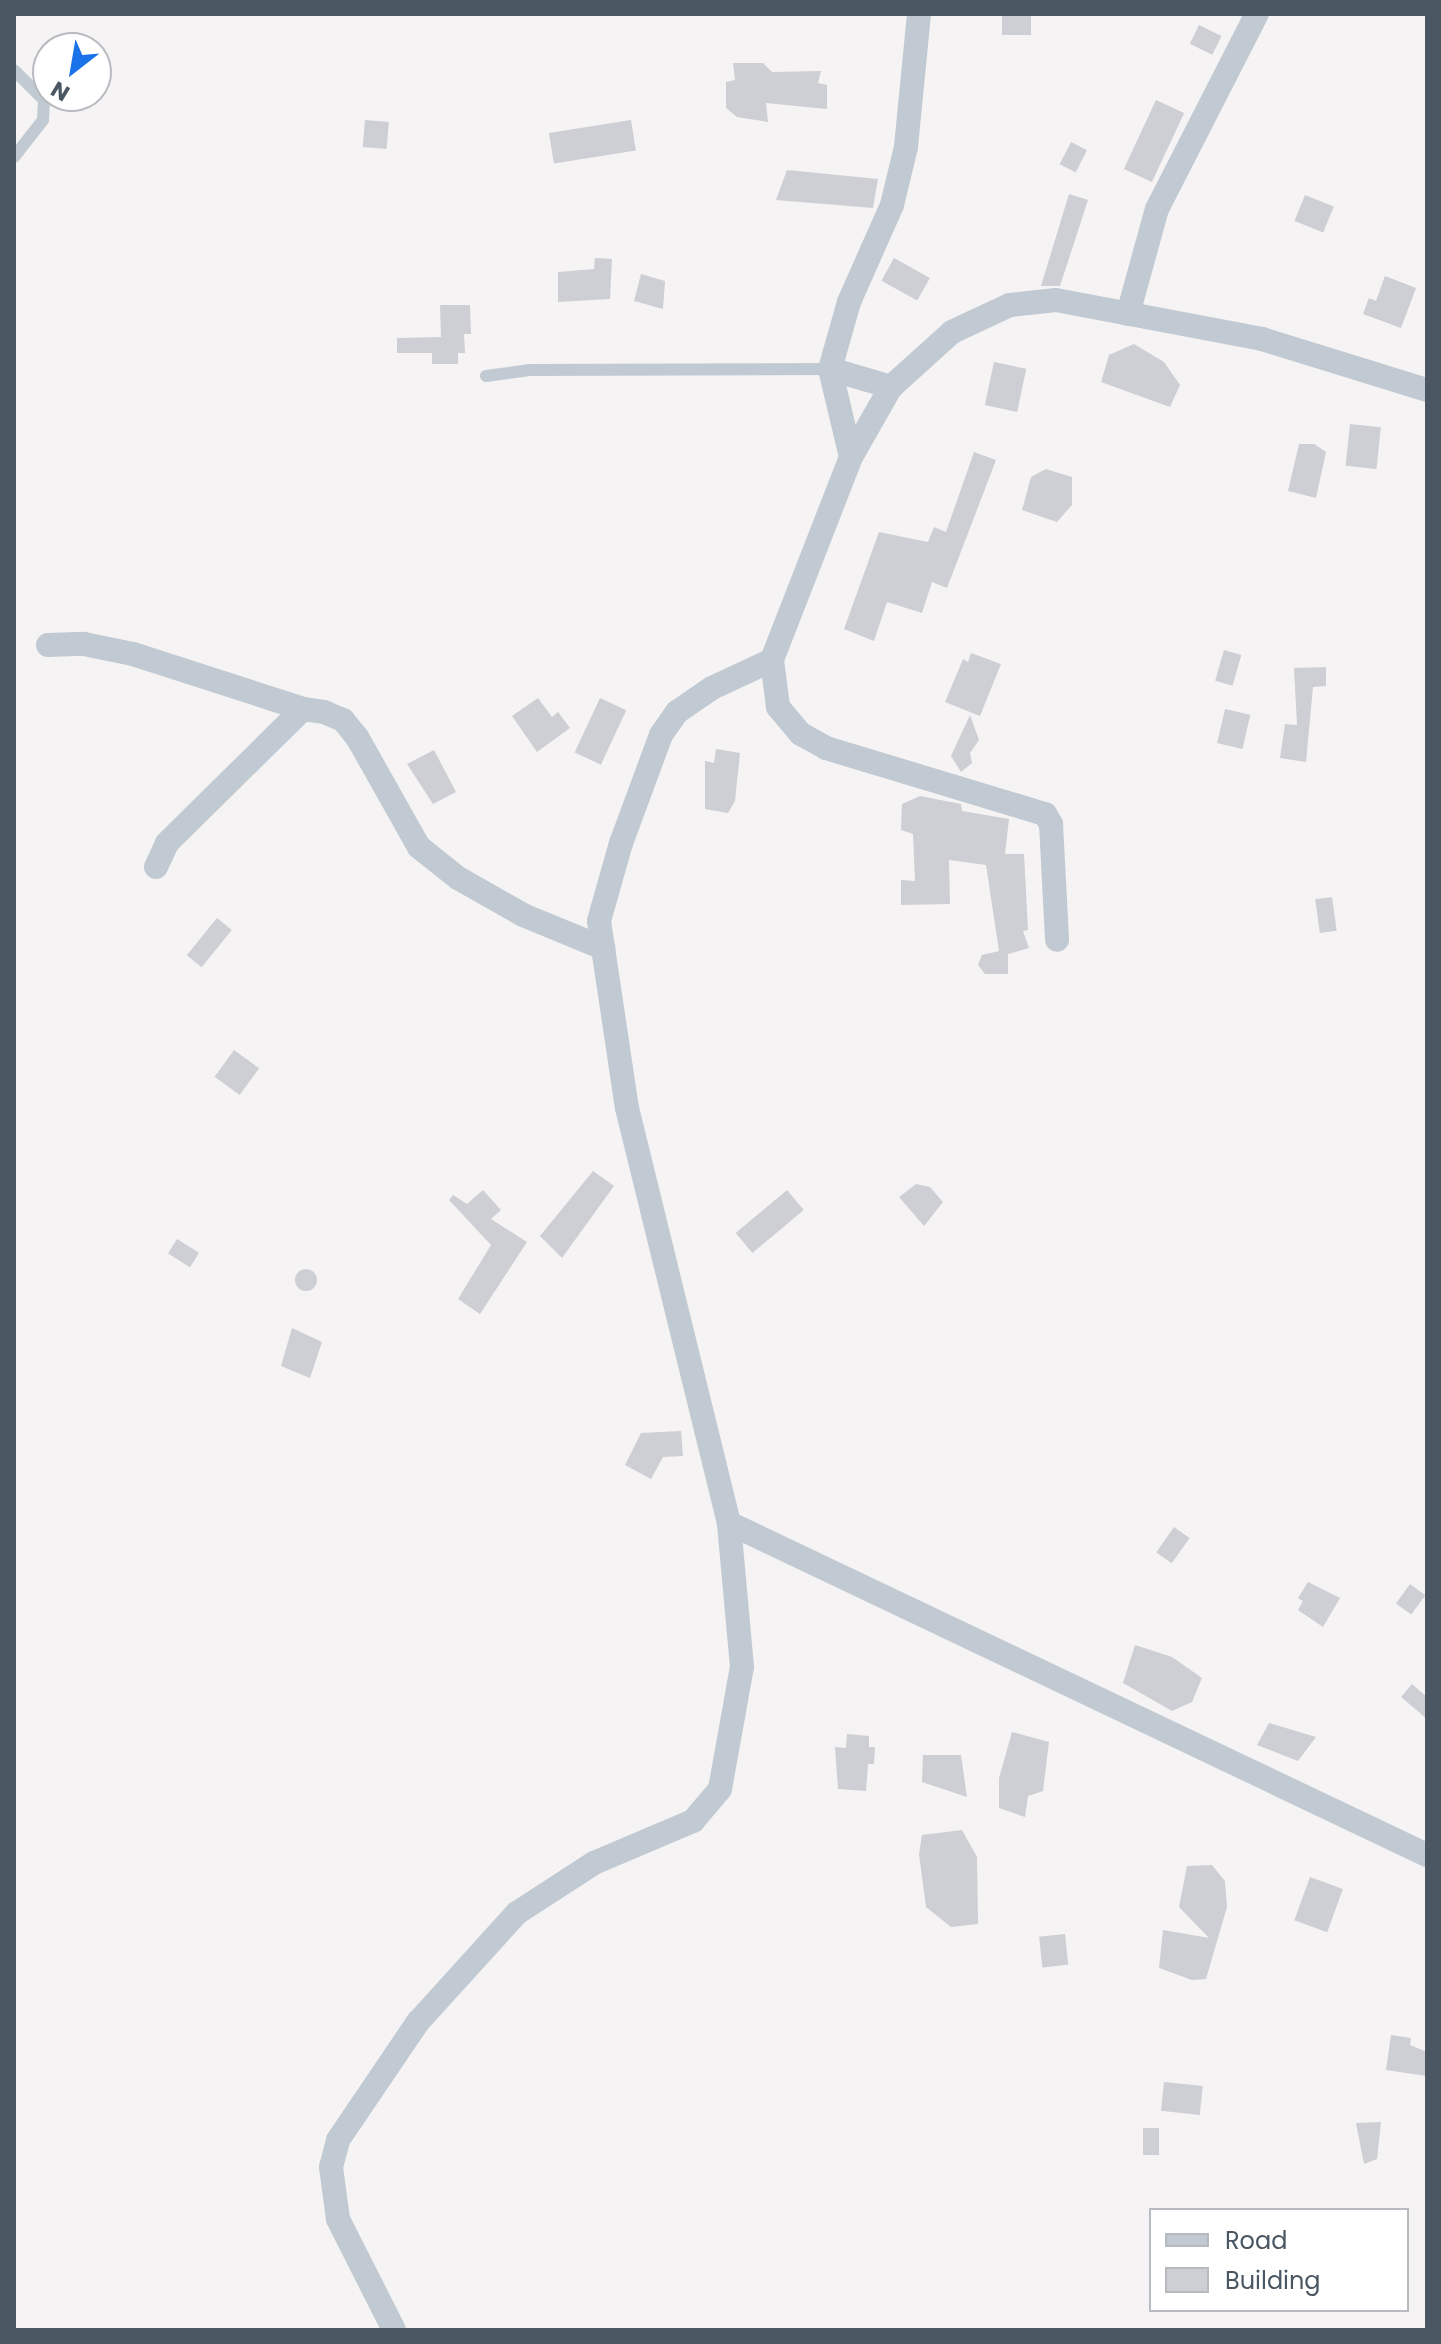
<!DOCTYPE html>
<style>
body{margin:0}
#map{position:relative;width:1441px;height:2344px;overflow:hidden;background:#f5f3f3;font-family:Poppins,sans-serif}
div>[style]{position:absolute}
.building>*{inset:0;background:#cdcfd5;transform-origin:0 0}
.round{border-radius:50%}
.lane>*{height:12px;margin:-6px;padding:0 6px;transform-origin:6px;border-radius:6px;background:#c1cad2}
.street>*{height:24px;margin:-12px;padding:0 12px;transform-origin:12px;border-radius:12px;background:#c1cad2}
span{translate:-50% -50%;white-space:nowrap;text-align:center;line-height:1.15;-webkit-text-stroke:6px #fff;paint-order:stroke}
.frame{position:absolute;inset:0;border:16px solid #4a5661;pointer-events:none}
.legend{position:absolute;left:1149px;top:2208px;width:260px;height:104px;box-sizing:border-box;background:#fff;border:2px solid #b7bbc0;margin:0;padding:10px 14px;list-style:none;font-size:24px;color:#4a5661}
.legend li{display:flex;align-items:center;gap:16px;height:40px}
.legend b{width:40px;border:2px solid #b7bbc0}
.north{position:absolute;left:32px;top:32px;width:80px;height:80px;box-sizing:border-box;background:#fff;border:2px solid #b7bbc0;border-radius:50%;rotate:211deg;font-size:22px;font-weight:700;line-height:32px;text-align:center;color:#4a5661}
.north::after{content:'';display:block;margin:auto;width:28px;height:36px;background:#1a73e8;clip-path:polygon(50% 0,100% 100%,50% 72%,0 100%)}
</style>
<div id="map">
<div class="building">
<div style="left:1002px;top:14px;width:29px;height:21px"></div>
<div style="left:1199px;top:25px;width:25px;height:21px;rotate:26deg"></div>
<div style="clip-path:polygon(733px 63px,763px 63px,772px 72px,821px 71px,818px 83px,827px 85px,827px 109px,766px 103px,768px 122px,737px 117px,726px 108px,726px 82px,735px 80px)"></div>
<div style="left:1156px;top:100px;width:31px;height:76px;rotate:25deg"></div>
<div style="left:365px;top:120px;width:24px;height:27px;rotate:5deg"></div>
<div style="left:631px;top:120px;width:31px;height:83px;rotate:81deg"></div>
<div style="left:1071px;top:142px;width:18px;height:25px;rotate:27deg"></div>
<div style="clip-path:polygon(787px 170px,878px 179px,873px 208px,776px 200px)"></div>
<div style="clip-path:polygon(1069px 194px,1088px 200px,1060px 286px,1041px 286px)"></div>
<div style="left:1305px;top:195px;width:31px;height:28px;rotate:22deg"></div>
<div style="clip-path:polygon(595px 258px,612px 259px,610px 299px,558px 302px,558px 272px,594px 269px)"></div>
<div style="left:894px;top:258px;width:41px;height:26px;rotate:29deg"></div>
<div style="clip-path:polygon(641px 274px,665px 281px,663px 309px,634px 301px)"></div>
<div style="clip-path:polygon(1385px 276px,1416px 288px,1401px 328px,1363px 314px,1369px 298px,1376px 301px)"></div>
<div style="clip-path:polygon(440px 305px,470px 305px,471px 334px,464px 334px,465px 353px,458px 353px,458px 364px,432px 364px,432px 353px,397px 353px,397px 338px,441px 337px)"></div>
<div style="clip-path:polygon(1134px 344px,1164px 362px,1180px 385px,1170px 407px,1101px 382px,1109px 355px)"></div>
<div style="left:994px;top:362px;width:33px;height:44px;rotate:12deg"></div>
<div style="left:1350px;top:424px;width:31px;height:42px;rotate:6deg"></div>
<div style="clip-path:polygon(1299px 444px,1314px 444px,1326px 452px,1316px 498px,1288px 491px)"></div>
<div style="clip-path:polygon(974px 452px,996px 460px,947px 588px,932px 582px,922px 613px,887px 602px,874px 641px,844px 629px,879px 532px,928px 542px,934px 527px,946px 532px)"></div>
<div style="clip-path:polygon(1046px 469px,1072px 477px,1072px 505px,1057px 522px,1022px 510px,1031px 477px)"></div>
<div style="left:1224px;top:650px;width:18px;height:32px;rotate:16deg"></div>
<div style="clip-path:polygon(971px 653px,1001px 664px,980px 716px,945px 702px,963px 659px,968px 662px)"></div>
<div style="clip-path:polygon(1326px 667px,1326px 686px,1313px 687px,1306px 762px,1280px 758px,1285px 724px,1297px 725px,1294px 668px)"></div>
<div style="clip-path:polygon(538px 698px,552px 717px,558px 712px,570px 728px,537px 752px,512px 716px)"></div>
<div style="left:600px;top:698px;width:29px;height:60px;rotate:25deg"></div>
<div style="left:1225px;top:709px;width:26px;height:35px;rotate:13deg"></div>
<div style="clip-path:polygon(970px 715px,979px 740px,970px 753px,972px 763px,961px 772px,951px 756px)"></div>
<div style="clip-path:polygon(716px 749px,740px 753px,735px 801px,728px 813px,705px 809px,705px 761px,714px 763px)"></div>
<div style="clip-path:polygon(434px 750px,456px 792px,433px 804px,407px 764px)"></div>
<div style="clip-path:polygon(920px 796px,961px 804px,962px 811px,1009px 819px,1005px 854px,1024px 854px,1028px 930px,1023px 931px,1029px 948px,1008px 954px,1008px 974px,985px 974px,978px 965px,982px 955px,999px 951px,986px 865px,949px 860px,950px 904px,901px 905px,901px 880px,915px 881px,913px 834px,901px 830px,902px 804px)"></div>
<div style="left:1332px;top:897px;width:34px;height:17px;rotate:82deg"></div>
<div style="left:217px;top:918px;width:19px;height:48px;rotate:39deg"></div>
<div style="left:234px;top:1050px;width:31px;height:33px;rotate:36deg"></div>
<div style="clip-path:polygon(593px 1171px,614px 1186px,562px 1258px,540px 1236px)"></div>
<div style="clip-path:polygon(916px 1184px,930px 1187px,943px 1202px,924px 1226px,899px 1197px)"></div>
<div style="clip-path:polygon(483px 1190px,501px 1210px,491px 1219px,527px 1242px,480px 1314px,458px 1299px,491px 1245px,449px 1200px,453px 1195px,467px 1204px)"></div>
<div style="left:787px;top:1190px;width:26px;height:67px;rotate:50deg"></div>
<div style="left:177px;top:1239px;width:26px;height:17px;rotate:32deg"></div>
<div class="round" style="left:295px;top:1269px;width:22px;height:22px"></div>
<div style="clip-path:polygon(292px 1328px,322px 1342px,310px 1378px,281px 1366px)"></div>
<div style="clip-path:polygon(681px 1431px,683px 1456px,663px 1457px,651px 1479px,625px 1465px,641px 1433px)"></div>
<div style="left:1174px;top:1527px;width:19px;height:31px;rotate:35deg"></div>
<div style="clip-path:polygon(1308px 1582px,1340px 1598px,1323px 1627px,1298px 1610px,1303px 1601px,1298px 1598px)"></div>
<div style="left:1410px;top:1584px;width:19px;height:24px;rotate:36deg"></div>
<div style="clip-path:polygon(1135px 1645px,1172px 1657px,1202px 1678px,1192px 1702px,1172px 1711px,1123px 1683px)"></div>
<div style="clip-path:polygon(1412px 1684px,1427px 1697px,1427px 1719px,1401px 1697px)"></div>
<div style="clip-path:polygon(1269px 1723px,1316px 1737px,1298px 1761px,1257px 1745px)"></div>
<div style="clip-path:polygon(1012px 1732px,1049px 1742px,1043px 1791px,1028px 1796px,1025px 1817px,999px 1808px,999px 1778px)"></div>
<div style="clip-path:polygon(847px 1734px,869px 1736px,869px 1747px,875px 1747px,874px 1764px,868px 1764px,866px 1791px,838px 1789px,835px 1747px,846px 1748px)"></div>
<div style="clip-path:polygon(923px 1755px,961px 1755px,967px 1797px,922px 1782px)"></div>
<div style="clip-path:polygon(962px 1830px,977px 1857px,978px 1924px,951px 1927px,926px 1907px,919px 1854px,922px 1835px)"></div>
<div style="clip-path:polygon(1212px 1865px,1225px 1881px,1227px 1907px,1206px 1979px,1192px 1980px,1159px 1968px,1163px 1930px,1209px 1938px,1179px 1907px,1187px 1866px)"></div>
<div style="left:1310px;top:1877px;width:35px;height:46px;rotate:20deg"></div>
<div style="left:1065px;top:1934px;width:31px;height:26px;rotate:84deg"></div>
<div style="clip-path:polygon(1391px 2035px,1411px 2038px,1410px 2045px,1427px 2052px,1427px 2076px,1386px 2070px)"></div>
<div style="left:1164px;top:2082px;width:39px;height:29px;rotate:6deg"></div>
<div style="clip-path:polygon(1381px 2122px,1377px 2159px,1364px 2164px,1356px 2123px)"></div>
<div style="left:1143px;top:2128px;width:16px;height:27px"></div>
</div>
<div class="lane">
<div style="left:14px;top:70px;width:42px;rotate:45deg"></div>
<div style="left:44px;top:100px;width:20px;rotate:93deg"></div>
<div style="left:43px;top:120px;width:47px;rotate:128.1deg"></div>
<div style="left:486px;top:376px;width:44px;rotate:-7.8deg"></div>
<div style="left:530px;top:370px;width:300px;rotate:-0.2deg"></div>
</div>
<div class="street">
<div style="left:919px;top:14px;width:134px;rotate:95.6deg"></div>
<div style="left:906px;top:147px;width:60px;rotate:103.6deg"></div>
<div style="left:892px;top:205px;width:106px;rotate:113.9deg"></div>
<div style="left:849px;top:302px;width:70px;rotate:105.8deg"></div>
<div style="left:830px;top:369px;width:90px;rotate:76.6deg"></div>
<div style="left:851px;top:457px;width:81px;rotate:-60.3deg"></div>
<div style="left:891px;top:387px;width:82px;rotate:-42deg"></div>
<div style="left:952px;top:332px;width:64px;rotate:-25deg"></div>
<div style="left:1010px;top:305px;width:46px;rotate:-6.2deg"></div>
<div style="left:1056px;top:300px;width:210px;rotate:10.7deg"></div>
<div style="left:1262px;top:339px;width:173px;rotate:17.2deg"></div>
<div style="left:1128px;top:314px;width:109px;rotate:-74.6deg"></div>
<div style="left:1157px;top:209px;width:219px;rotate:-62.9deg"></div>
<div style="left:830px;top:369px;width:64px;rotate:16.4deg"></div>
<div style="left:851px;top:457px;width:218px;rotate:111.3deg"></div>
<div style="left:772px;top:660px;width:47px;rotate:82.7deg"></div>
<div style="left:778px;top:707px;width:35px;rotate:50deg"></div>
<div style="left:801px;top:734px;width:29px;rotate:29deg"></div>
<div style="left:826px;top:748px;width:229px;rotate:16.8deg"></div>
<div style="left:1045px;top:814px;width:12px;rotate:59deg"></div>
<div style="left:1051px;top:824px;width:116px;rotate:87deg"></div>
<div style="left:48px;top:645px;width:36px;rotate:-2deg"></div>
<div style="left:84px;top:644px;width:50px;rotate:11.5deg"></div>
<div style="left:133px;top:654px;width:179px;rotate:17.9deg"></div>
<div style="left:772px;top:660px;width:66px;rotate:155deg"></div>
<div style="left:712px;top:688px;width:42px;rotate:145.6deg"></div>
<div style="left:677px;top:712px;width:28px;rotate:125deg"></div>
<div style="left:661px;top:735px;width:115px;rotate:110.3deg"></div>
<div style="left:621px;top:843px;width:81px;rotate:105.8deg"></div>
<div style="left:599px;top:921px;width:189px;rotate:81.5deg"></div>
<div style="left:627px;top:1108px;width:427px;rotate:76.2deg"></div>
<div style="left:729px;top:1523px;width:773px;rotate:25.44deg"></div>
<div style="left:156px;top:867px;width:26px;rotate:-65deg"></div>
<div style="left:167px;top:843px;width:191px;rotate:-44.6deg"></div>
<div style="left:303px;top:709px;width:21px;rotate:8deg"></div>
<div style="left:324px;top:712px;width:21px;rotate:23deg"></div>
<div style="left:343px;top:720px;width:22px;rotate:51deg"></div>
<div style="left:357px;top:737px;width:126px;rotate:60.6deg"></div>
<div style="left:419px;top:847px;width:50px;rotate:38.5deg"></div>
<div style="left:458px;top:878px;width:75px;rotate:29.6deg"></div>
<div style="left:523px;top:915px;width:87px;rotate:22.4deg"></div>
<div style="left:394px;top:2330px;width:124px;rotate:-116.8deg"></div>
<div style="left:338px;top:2219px;width:52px;rotate:-97.7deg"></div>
<div style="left:331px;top:2167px;width:28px;rotate:-75deg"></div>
<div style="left:338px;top:2140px;width:143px;rotate:-55.9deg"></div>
<div style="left:418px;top:2022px;width:147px;rotate:-47.8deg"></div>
<div style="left:517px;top:1913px;width:92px;rotate:-33deg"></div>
<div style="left:594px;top:1863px;width:108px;rotate:-23deg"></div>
<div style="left:693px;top:1821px;width:42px;rotate:-49.8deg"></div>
<div style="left:720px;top:1789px;width:124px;rotate:-79.8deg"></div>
<div style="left:742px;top:1667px;width:145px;rotate:-95.2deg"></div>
</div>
<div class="frame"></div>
<ul class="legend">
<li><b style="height:10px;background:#c1cad2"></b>Road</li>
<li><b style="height:22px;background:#cdcfd5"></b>Building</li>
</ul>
<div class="north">N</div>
</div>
